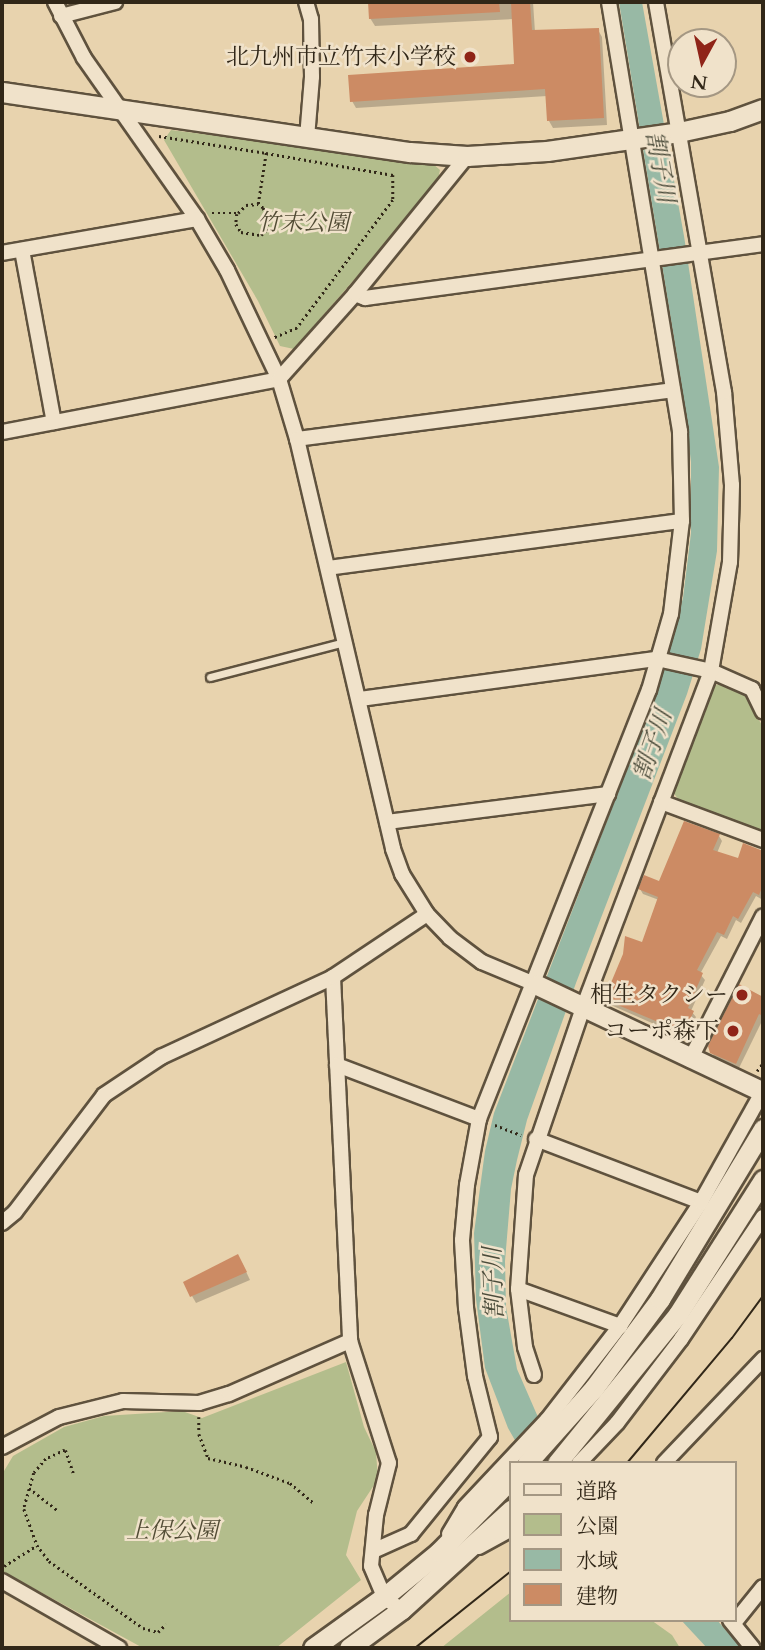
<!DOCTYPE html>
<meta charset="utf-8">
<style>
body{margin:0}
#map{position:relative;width:765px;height:1650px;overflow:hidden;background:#e8d3ae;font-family:Cardo,"Noto Serif JP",serif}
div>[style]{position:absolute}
.green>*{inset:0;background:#b3bd8c}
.water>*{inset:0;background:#98b9a5}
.shadow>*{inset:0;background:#0003}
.building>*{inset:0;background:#cc8b64}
.path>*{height:2.5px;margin-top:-1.25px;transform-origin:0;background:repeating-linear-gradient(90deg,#312718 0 2px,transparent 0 5.5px)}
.roads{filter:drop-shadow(2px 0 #5f523e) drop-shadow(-2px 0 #5f523e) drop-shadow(0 2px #5f523e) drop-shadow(0 -2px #5f523e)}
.lane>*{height:7px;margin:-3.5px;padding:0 3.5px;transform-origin:3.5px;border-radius:3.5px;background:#f0e2ca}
.street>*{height:14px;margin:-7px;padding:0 7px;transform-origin:7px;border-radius:7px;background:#f0e2ca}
.secondary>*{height:19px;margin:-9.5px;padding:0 9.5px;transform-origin:9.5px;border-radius:9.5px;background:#f0e2ca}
.tram>*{height:2px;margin:-1px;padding:0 1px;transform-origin:1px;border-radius:1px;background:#312718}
.dots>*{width:19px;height:19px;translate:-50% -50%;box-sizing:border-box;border:4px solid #f0e2ca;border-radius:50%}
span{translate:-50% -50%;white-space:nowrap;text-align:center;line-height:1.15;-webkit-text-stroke:5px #f0e2ca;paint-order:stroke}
.poi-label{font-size:23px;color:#312718}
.right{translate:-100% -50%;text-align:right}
.park-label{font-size:23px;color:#524c35;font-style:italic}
.water-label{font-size:24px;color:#4b4c3b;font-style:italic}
.frame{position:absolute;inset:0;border:4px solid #312718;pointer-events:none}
.legend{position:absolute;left:509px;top:1461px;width:228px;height:161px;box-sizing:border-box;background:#f0e2ca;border:2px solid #a49783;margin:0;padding:9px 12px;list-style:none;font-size:21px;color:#312718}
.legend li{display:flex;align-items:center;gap:14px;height:35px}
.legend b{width:35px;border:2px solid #a49783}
.north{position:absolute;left:667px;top:28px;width:70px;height:70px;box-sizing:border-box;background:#f0e2ca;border:2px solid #a49783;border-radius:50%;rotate:188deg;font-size:19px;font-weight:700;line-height:28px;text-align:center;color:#312718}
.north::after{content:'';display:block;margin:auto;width:24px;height:32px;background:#8f2418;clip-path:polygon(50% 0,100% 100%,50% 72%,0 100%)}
</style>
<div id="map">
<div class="green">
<div style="clip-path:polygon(171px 130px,432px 163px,440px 170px,437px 184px,294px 349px,280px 346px,258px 301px,164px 140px)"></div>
<div style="clip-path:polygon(719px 684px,743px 692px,763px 727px,763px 832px,678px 799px,673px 792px,712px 687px)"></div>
<div style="clip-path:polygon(346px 1362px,364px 1427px,376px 1452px,378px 1479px,357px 1511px,346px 1555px,361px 1580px,276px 1648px,143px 1648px,2px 1571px,2px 1488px,4px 1471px,13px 1456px,64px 1427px,104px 1416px,182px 1411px,202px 1418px)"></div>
<div style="clip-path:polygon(511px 1592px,511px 1620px,651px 1620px,672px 1635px,680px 1648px,441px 1648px)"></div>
</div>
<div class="water">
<div style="clip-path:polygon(619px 2px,642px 2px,684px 236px,719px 467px,717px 551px,701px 649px,687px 694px,576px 983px,527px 1120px,517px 1160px,511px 1189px,505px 1261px,506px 1307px,517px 1369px,558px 1463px,528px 1463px,508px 1428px,485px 1368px,476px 1299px,474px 1233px,485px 1151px,494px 1113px,658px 689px,683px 598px,691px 533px,691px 462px,681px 381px)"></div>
<div style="clip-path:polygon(681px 1620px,717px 1620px,741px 1648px,707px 1648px)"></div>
</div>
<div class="shadow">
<div style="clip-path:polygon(369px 2px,533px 2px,535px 32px,598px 30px,602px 37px,607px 125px,553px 128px,549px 121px,547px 96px,356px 108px,352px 101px,516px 65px,513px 19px,375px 26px,370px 18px)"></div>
<div style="clip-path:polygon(719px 836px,722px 841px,717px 853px,739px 860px,744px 845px,763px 854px,763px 900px,756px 896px,741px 923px,736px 920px,727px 939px,721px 936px,700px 974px,705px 980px,691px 1011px,696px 1017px,686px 1038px,604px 1002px,601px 997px,643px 944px,659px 900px,643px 894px,640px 889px,659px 883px)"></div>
<div style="clip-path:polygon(740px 986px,763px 997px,763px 1019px,739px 1068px,715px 1058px,712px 1052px)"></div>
<div style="clip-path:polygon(242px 1263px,250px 1280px,196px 1303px,192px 1296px)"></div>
</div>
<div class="building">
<div style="clip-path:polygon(368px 2px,499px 2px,500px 12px,369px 19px)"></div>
<div style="clip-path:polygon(511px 2px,530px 2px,532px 30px,599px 28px,604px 118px,547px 121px,545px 89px,350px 102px,348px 75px,514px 64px)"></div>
<div style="clip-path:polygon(684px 821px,720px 834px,713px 850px,738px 858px,743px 843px,763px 851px,763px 885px,759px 895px,753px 892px,738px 919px,733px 916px,724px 935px,717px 932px,697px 970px,703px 973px,688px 1008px,694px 1011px,684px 1033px,599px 997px,606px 983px,610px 985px,623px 954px,625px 936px,642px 942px,658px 897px,638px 889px,644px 875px,659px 881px)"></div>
<div style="clip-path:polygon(739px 984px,763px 997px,763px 1016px,759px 1014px,736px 1064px,710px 1053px,708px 1046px)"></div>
<div style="clip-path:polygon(238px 1254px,247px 1272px,190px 1297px,183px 1282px)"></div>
</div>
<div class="path">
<div style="left:159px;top:136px;width:108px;rotate:9deg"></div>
<div style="left:212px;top:213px;width:26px"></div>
<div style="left:238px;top:213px;width:11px;rotate:-45deg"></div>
<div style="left:246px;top:205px;width:12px;rotate:-5deg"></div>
<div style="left:258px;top:204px;width:52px;rotate:-81.1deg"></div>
<div style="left:266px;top:153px;width:129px;rotate:9.8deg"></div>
<div style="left:393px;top:175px;width:25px;rotate:90deg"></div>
<div style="left:393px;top:200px;width:160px;rotate:126.9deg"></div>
<div style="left:297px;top:328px;width:25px;rotate:157deg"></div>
<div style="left:237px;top:214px;width:10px;rotate:96deg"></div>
<div style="left:236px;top:224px;width:9px;rotate:58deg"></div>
<div style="left:241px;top:232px;width:20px;rotate:9deg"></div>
<div style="left:261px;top:235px;width:6px;rotate:-39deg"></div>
<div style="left:266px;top:231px;width:11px;rotate:-80deg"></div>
<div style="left:268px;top:220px;width:13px;rotate:-113deg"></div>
<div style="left:263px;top:208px;width:6px;rotate:-141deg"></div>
<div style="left:757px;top:1071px;width:10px;rotate:-53deg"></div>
<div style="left:495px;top:1125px;width:28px;rotate:21deg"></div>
<div style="left:199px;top:1417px;width:17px;rotate:90deg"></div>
<div style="left:199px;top:1434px;width:26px;rotate:69deg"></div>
<div style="left:208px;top:1458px;width:39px;rotate:13deg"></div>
<div style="left:246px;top:1467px;width:47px;rotate:20deg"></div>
<div style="left:290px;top:1483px;width:31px;rotate:40deg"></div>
<div style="left:73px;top:1473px;width:24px;rotate:-109deg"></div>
<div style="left:65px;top:1450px;width:21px;rotate:155deg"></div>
<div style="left:46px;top:1459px;width:18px;rotate:131deg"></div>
<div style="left:34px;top:1473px;width:37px;rotate:106deg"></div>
<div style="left:24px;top:1509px;width:38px;rotate:70deg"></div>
<div style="left:37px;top:1545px;width:20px;rotate:53deg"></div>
<div style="left:49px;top:1561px;width:115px;rotate:35.5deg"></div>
<div style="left:143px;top:1628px;width:16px;rotate:15deg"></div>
<div style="left:158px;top:1632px;width:11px;rotate:-45deg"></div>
<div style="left:29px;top:1488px;width:36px;rotate:38deg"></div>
<div style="left:4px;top:1566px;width:38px;rotate:-32deg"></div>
</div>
<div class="roads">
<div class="lane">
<div style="left:210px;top:677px;width:138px;rotate:-14.6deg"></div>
</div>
<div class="street">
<div style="left:55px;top:2px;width:63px;rotate:62.6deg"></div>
<div style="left:84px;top:58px;width:197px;rotate:54.9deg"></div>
<div style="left:197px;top:219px;width:59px;rotate:59.5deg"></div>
<div style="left:227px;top:270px;width:121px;rotate:64.5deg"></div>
<div style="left:279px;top:379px;width:63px;rotate:73.3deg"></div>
<div style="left:297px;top:439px;width:421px;rotate:76.8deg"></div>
<div style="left:393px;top:849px;width:27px;rotate:70deg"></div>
<div style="left:402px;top:874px;width:47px;rotate:58deg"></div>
<div style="left:427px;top:914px;width:33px;rotate:46deg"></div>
<div style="left:450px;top:938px;width:40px;rotate:37deg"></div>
<div style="left:482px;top:962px;width:60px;rotate:22.7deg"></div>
<div style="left:306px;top:2px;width:18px;rotate:74deg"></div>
<div style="left:311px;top:19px;width:58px;rotate:89deg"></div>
<div style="left:312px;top:77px;width:61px;rotate:94.7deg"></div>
<div style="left:61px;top:16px;width:56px;rotate:-14.5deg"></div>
<div style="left:22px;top:250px;width:175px;rotate:79.5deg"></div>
<div style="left:2px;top:253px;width:198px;rotate:-9.9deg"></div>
<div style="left:355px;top:294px;width:11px;rotate:22deg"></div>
<div style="left:365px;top:298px;width:402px;rotate:-7.7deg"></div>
<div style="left:2px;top:432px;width:282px;rotate:-10.8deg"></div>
<div style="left:279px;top:379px;width:114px;rotate:-48.2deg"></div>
<div style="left:355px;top:294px;width:178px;rotate:-50.9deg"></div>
<div style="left:297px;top:439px;width:379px;rotate:-7.4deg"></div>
<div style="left:328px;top:568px;width:357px;rotate:-7.6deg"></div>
<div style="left:360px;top:699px;width:300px;rotate:-7.7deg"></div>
<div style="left:657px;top:659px;width:55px;rotate:12.5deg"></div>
<div style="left:711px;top:671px;width:45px;rotate:23.7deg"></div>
<div style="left:752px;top:689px;width:25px;rotate:64deg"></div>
<div style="left:661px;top:802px;width:109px;rotate:20.4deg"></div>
<div style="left:387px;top:822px;width:223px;rotate:-7.2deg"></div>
<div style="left:333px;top:977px;width:364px;rotate:87.3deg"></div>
<div style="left:350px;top:1341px;width:128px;rotate:72.3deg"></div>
<div style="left:389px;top:1463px;width:54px;rotate:104deg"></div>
<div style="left:376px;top:1515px;width:51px;rotate:95.6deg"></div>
<div style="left:371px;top:1566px;width:34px;rotate:67deg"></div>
<div style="left:384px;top:1597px;width:21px;rotate:37deg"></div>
<div style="left:690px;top:1060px;width:161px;rotate:-63.1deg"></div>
<div style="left:337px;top:1065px;width:152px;rotate:20.8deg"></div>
<div style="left:536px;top:1139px;width:177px;rotate:20.9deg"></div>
<div style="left:2px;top:1223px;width:17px;rotate:-40deg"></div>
<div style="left:15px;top:1212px;width:147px;rotate:-52.7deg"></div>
<div style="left:104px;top:1095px;width:69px;rotate:-33.7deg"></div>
<div style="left:161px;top:1057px;width:190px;rotate:-24.9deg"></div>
<div style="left:333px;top:977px;width:113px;rotate:-33.8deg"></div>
<div style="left:518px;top:1289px;width:109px;rotate:19.9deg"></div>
<div style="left:534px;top:1375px;width:29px;rotate:-108deg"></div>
<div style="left:525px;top:1347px;width:58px;rotate:-96.9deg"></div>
<div style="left:518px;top:1289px;width:114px;rotate:-86deg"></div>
<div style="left:526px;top:1175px;width:176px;rotate:-71.2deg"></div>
<div style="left:583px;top:1008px;width:360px;rotate:-69.2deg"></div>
<div style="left:711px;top:671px;width:111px;rotate:-80.1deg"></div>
<div style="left:730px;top:562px;width:77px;rotate:-88.5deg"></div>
<div style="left:732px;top:485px;width:93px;rotate:-94.9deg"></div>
<div style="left:724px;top:392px;width:396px;rotate:-99.9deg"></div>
<div style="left:2px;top:1447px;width:64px;rotate:-27.8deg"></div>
<div style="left:59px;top:1417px;width:66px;rotate:-14deg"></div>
<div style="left:123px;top:1401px;width:76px;rotate:1.5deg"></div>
<div style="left:199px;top:1403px;width:31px;rotate:-17deg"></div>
<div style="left:229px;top:1394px;width:132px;rotate:-23.7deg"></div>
<div style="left:579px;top:1463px;width:55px;rotate:-46.5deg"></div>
<div style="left:617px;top:1423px;width:106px;rotate:-52.7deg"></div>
<div style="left:681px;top:1339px;width:147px;rotate:-56.1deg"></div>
<div style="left:664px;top:1463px;width:144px;rotate:-46.4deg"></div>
<div style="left:449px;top:1534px;width:31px;rotate:-59deg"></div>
<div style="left:465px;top:1507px;width:120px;rotate:-46.7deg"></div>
<div style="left:547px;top:1420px;width:119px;rotate:-52.2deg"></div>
<div style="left:620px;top:1326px;width:148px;rotate:-56.8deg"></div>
<div style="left:701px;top:1202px;width:127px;rotate:-60.8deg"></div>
<div style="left:479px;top:1547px;width:37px;rotate:-29deg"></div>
<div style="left:373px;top:1551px;width:42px;rotate:-24.1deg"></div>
<div style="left:411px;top:1534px;width:125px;rotate:-50.8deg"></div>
<div style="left:490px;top:1437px;width:63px;rotate:-103.8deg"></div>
<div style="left:475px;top:1376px;width:69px;rotate:-97.5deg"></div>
<div style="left:466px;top:1308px;width:68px;rotate:-93.4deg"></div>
<div style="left:462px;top:1240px;width:55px;rotate:-84.8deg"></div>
<div style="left:467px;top:1185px;width:67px;rotate:-79.7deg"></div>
<div style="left:479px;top:1119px;width:461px;rotate:-68.4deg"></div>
<div style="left:649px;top:690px;width:79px;rotate:-73.9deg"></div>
<div style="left:671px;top:614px;width:94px;rotate:-83.3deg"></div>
<div style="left:682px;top:521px;width:90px;rotate:-91.3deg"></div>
<div style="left:680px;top:431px;width:435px;rotate:-99.4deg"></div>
<div style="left:2px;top:1581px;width:135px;rotate:29.8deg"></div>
<div style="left:730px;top:1620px;width:36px;rotate:51deg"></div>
<div style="left:734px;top:1623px;width:46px;rotate:-51.1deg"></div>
</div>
<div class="secondary">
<div style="left:2px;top:92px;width:412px;rotate:8.4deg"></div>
<div style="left:410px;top:152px;width:57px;rotate:4deg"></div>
<div style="left:467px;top:156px;width:80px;rotate:-3.6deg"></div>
<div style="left:547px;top:151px;width:133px;rotate:-8.2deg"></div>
<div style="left:679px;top:132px;width:52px;rotate:-12.2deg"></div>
<div style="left:730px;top:121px;width:35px;rotate:-20deg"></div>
<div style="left:537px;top:985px;width:250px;rotate:25.3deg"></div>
<div style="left:527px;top:1463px;width:101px;rotate:-48.2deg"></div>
<div style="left:594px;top:1388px;width:111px;rotate:-53.4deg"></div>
<div style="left:660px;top:1299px;width:199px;rotate:-58.8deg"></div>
<div style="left:557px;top:1463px;width:192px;rotate:-50.9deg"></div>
<div style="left:678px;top:1314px;width:159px;rotate:-57.6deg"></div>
<div style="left:313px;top:1648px;width:87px;rotate:-35.7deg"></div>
<div style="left:384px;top:1597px;width:71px;rotate:-39.3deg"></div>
<div style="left:439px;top:1552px;width:103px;rotate:-45.4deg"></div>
<div style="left:349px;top:1648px;width:64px;rotate:-36.2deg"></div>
<div style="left:401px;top:1610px;width:149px;rotate:-42.3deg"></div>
</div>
</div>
<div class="tram">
<div style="left:627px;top:1463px;width:163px;rotate:-50deg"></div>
<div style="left:732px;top:1338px;width:52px;rotate:-53.6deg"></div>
<div style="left:415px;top:1648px;width:123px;rotate:-38.7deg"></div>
</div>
<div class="dots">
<div style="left:470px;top:57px;background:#8f2418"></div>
<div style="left:742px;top:995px;background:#8f2418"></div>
<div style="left:733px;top:1031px;background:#8f2418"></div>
</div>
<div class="poi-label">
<span class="right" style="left:456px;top:57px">北九州市立竹末小学校</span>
<span class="right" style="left:728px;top:995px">相生タクシー</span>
<span class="right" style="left:719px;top:1031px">コーポ森下</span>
</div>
<div class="park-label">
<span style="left:303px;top:223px">竹末公園</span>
<span style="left:172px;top:1531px">上保公園</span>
</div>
<div class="water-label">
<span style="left:660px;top:167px;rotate:80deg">割子川</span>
<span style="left:653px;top:745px;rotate:-71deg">割子川</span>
<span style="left:494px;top:1283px;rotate:-92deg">割子川</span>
</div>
<div class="frame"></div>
<ul class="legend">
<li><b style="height:9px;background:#f0e2ca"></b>道路</li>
<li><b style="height:19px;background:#b3bd8c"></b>公園</li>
<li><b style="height:19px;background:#98b9a5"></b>水域</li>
<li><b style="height:19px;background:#cc8b64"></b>建物</li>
</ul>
<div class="north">N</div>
</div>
